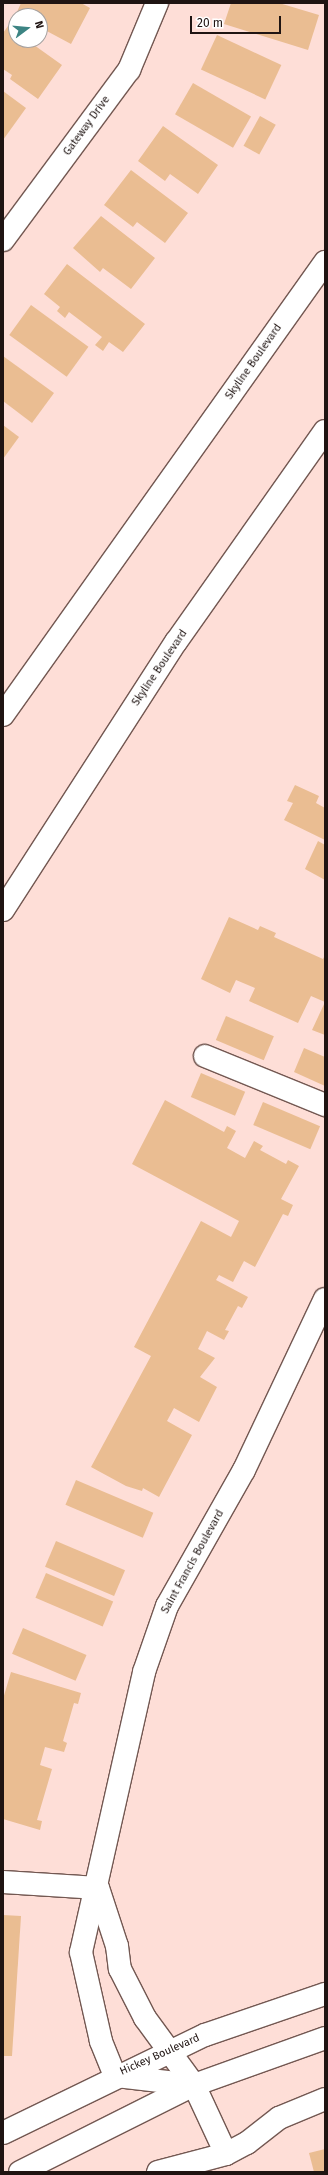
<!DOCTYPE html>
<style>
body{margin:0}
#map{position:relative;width:328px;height:2175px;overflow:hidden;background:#feded7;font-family:"Fira Sans",sans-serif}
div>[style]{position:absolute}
.building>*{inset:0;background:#eabd92;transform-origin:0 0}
.roads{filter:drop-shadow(1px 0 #735852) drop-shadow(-1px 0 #735852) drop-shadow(0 1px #735852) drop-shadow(0 -1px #735852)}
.minor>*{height:22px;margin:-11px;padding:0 11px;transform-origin:11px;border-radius:11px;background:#fff}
.major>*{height:22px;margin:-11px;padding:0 11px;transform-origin:11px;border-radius:11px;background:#fff}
span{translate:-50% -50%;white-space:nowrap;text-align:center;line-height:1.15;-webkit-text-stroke:3.5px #fff;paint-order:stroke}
.street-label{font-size:11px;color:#1f1412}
.frame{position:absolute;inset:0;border:4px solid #1f1412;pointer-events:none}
.north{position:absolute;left:8px;top:8px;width:40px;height:40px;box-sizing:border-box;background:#fff;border:1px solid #a5a1a0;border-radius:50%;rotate:74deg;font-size:11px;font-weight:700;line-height:16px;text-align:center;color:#1f1412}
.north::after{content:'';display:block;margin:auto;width:14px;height:18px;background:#3c8483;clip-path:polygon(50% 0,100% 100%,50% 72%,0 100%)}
.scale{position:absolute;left:190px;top:16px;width:91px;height:18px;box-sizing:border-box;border:2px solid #1f1412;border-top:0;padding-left:5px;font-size:12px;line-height:14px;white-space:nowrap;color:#1f1412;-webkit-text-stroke:3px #fff;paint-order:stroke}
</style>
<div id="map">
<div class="building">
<div style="clip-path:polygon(21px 3px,81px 3px,90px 8px,71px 44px,43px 29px,40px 16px,17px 12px)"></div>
<div style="clip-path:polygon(231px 3px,279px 3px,319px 15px,308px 50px,224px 24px)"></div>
<div style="clip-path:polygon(8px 26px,16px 32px,16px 40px,27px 40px,62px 65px,38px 99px,10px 79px,12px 75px,3px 69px,3px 33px)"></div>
<div style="left:217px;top:35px;width:71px;height:38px;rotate:25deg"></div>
<div style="left:193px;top:83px;width:67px;height:36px;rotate:30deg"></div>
<div style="clip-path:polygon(3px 91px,26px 108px,3px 140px)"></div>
<div style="left:260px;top:116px;width:18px;height:34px;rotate:29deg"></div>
<div style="clip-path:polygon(163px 126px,218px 165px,198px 194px,170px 174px,165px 181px,138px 161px)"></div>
<div style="clip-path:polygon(131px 170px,188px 213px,165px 243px,137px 222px,133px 227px,104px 205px)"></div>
<div style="clip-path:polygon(101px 216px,155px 258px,131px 289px,103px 268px,100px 272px,73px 248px)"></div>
<div style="clip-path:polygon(67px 264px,145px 324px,123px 352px,109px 342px,103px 351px,95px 345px,102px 337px,69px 312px,65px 318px,57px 311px,60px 307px,44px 294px)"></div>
<div style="left:31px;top:305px;width:71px;height:37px;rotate:36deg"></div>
<div style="clip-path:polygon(3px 356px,54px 393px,32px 423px,3px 401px)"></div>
<div style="clip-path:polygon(3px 425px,19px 437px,3px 459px)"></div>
<div style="clip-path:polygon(295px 785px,319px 796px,316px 803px,325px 808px,325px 840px,284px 820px,293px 803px,287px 801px)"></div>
<div style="clip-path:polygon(318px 841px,325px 845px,325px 880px,305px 869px)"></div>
<div style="clip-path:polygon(229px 917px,258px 930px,260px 926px,276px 933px,274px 937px,323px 959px,325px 955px,325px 1035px,312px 1030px,325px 1002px,311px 996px,298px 1023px,249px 1001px,255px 988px,236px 980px,230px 993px,201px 979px)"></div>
<div style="left:226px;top:1016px;width:52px;height:26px;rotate:23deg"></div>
<div style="clip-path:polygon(304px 1048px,325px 1057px,325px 1086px,294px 1072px)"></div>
<div style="left:201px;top:1073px;width:48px;height:26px;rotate:23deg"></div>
<div style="clip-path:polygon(165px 1100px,224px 1132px,227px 1126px,236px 1131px,227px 1148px,245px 1158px,254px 1141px,263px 1146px,260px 1150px,286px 1164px,288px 1160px,299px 1166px,281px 1199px,293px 1205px,288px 1216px,283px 1214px,255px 1267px,244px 1261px,233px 1282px,219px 1275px,216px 1280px,248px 1297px,242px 1308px,238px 1306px,225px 1330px,229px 1331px,224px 1340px,207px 1331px,198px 1349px,215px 1358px,200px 1377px,217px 1387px,199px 1422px,174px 1408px,167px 1421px,192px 1435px,159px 1497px,143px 1488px,142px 1491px,126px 1486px,91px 1467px,151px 1356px,134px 1347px,201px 1221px,231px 1237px,239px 1221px,132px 1164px)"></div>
<div style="left:263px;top:1102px;width:62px;height:25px;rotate:23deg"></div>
<div style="left:76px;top:1480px;width:84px;height:27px;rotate:23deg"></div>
<div style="left:56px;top:1541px;width:75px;height:28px;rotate:23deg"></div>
<div style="left:46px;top:1573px;width:73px;height:27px;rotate:23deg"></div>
<div style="left:23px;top:1628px;width:69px;height:28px;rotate:23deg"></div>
<div style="clip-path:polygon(11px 1672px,81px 1693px,78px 1704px,74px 1703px,63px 1741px,67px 1743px,64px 1752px,45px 1747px,40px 1765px,52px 1769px,37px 1820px,42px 1821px,40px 1830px,3px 1819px,3px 1699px)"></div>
<div style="clip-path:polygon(3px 1915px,21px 1916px,12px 2056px,3px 2056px)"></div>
<div style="clip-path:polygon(325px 2149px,325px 2172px,314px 2172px,309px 2153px)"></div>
</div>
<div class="roads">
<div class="minor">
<div style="left:3px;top:240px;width:212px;rotate:-53.5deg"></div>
<div style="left:129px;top:70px;width:73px;rotate:-67.3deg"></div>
<div style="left:205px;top:1056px;width:130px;rotate:22.2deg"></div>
<div style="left:3px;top:1882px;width:95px;rotate:3.6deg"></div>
<div style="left:98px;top:1888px;width:61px;rotate:71.9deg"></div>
<div style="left:117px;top:1946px;width:23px;rotate:83deg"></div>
<div style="left:120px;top:1969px;width:55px;rotate:63deg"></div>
<div style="left:145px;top:2018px;width:83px;rotate:53.8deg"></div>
<div style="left:194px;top:2085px;width:76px;rotate:65.1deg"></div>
<div style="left:194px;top:2085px;width:80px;rotate:-173.5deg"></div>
<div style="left:115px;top:2076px;width:38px;rotate:-112deg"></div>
<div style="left:101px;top:2041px;width:91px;rotate:-102.7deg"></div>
<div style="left:81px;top:1952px;width:287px;rotate:-77.3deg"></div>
<div style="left:144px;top:1672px;width:70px;rotate:-70.8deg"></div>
<div style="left:167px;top:1606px;width:156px;rotate:-60.5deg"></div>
<div style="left:244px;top:1470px;width:189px;rotate:-64.7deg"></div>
<div style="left:158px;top:2172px;width:70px;rotate:-14.8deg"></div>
<div style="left:226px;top:2154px;width:24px;rotate:-28deg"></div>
<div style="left:247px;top:2143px;width:41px;rotate:-38deg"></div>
<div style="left:279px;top:2118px;width:50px;rotate:-22.4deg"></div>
</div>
<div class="major">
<div style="left:3px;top:715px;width:556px;rotate:-54.59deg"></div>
<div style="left:3px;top:910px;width:319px;rotate:-57.2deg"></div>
<div style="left:176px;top:642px;width:258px;rotate:-54.8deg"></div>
<div style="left:3px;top:2133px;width:225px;rotate:-25.9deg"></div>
<div style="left:205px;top:2035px;width:127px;rotate:-18.9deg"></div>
<div style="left:20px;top:2172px;width:195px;rotate:-26.6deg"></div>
<div style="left:194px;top:2085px;width:139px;rotate:-19.7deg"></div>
</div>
</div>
<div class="street-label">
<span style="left:87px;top:126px;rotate:-54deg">Gateway Drive</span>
<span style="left:254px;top:362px;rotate:-55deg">Skyline Boulevard</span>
<span style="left:160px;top:668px;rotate:-56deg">Skyline Boulevard</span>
<span style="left:193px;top:1562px;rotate:-61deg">Saint Francis Boulevard</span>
<span style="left:160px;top:2055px;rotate:-24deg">Hickey Boulevard</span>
</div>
<div class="frame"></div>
<div class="north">N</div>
<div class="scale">20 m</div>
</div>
